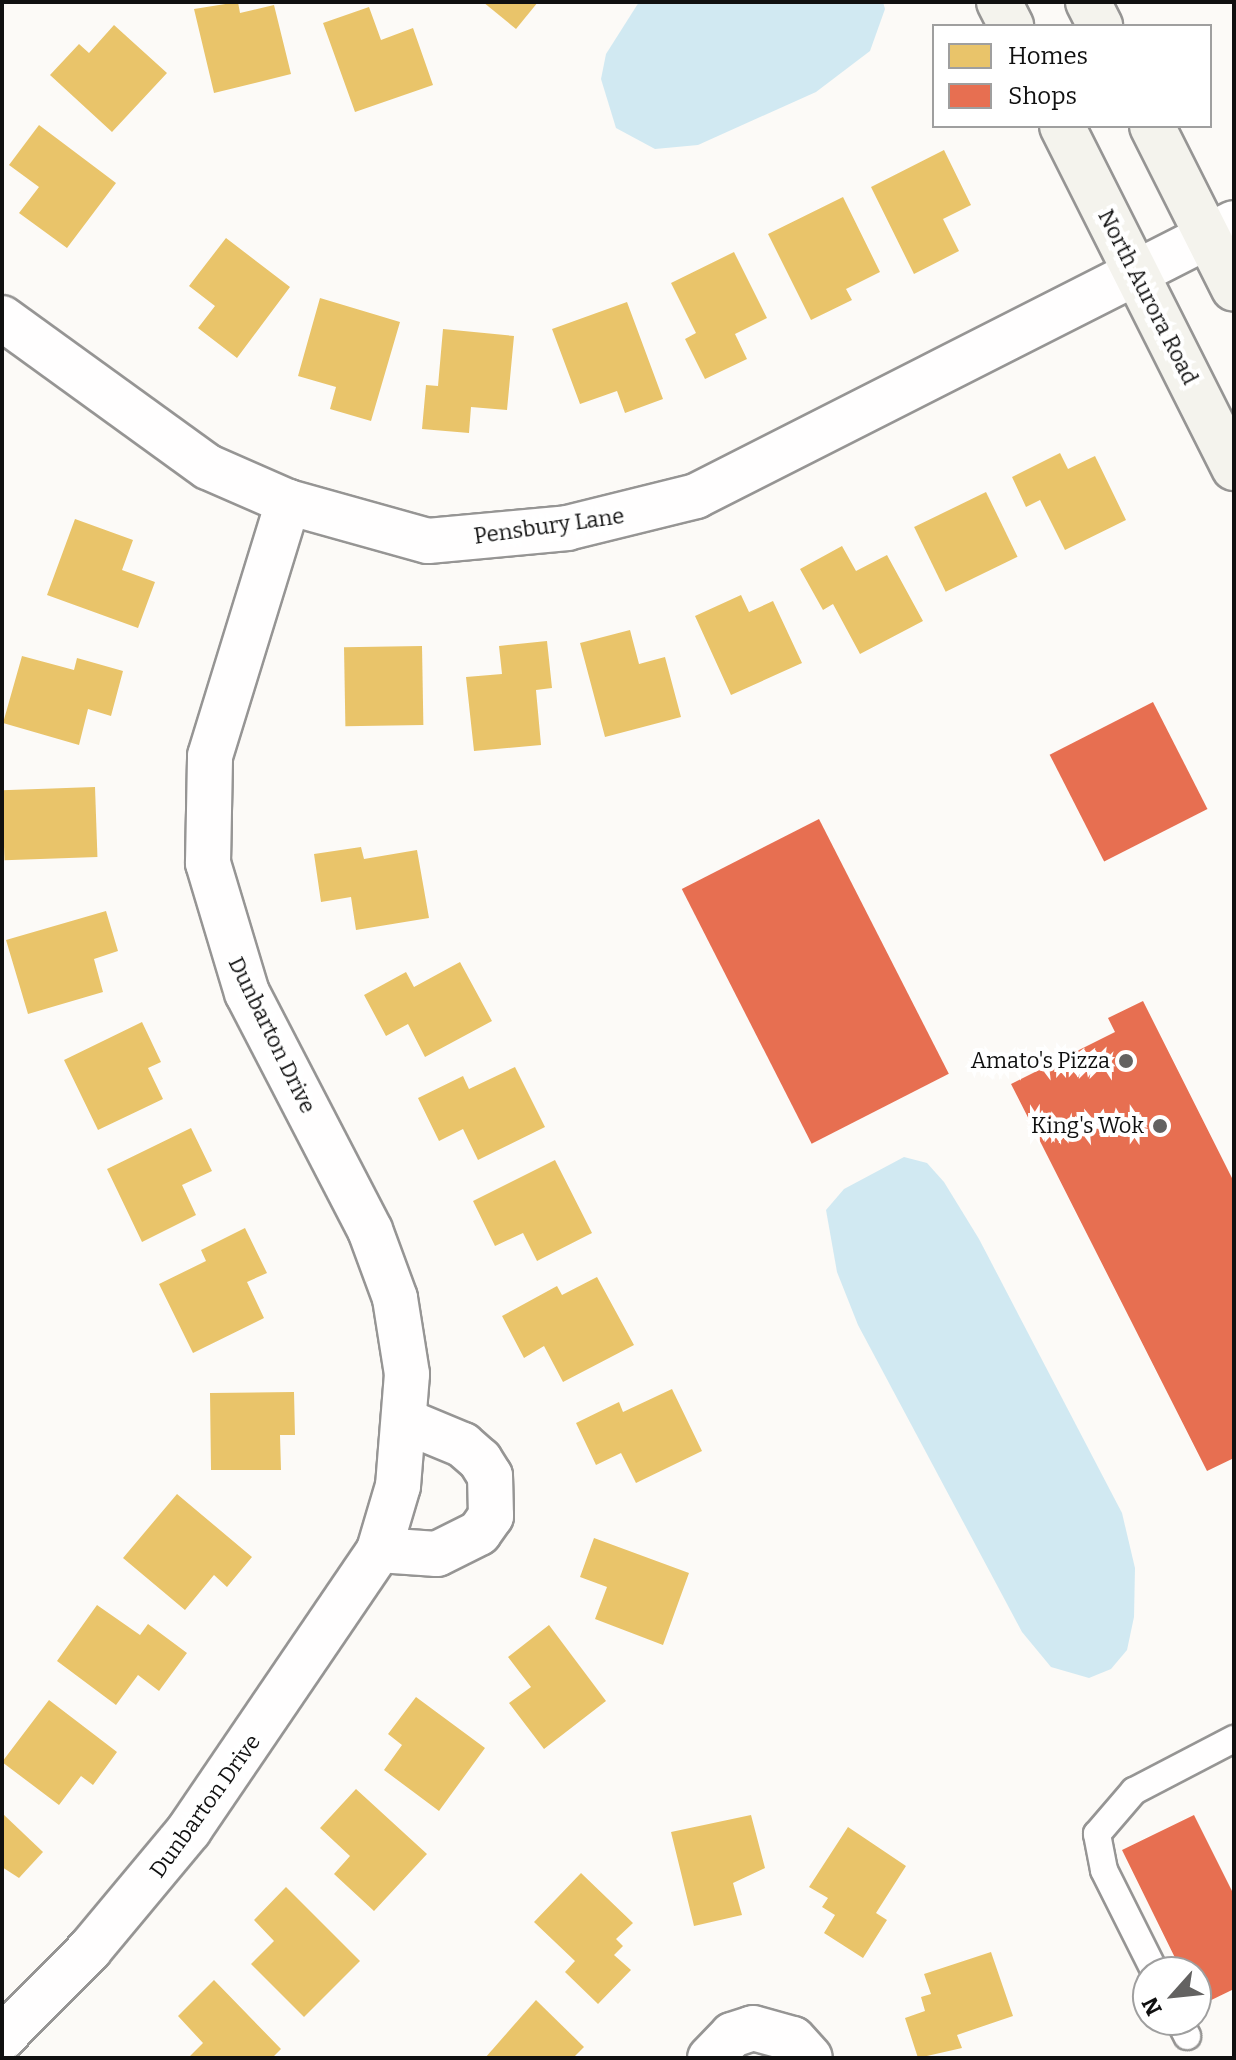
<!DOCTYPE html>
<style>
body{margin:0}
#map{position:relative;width:1236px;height:2060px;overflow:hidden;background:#fcfaf7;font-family:Bitter,serif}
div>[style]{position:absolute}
.water>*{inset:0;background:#d1e9f2}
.homes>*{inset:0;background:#e9c46a;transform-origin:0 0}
.shops>*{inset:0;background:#e76f51;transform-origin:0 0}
.roads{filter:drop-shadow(2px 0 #969594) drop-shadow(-2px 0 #969594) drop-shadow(0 2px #969594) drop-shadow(0 -2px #969594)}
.service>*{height:26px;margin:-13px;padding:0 13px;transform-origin:13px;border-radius:13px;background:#fffefe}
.minor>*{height:44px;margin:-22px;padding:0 22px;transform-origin:22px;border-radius:22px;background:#fffefe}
.secondary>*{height:44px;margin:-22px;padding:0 22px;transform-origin:22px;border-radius:22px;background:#f4f3ed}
.dots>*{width:22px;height:22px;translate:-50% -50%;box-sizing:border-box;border:4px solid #fff;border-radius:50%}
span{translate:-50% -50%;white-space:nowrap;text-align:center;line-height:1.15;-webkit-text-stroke:8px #fff;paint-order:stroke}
.street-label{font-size:22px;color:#101010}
.poi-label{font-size:22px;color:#101010}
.right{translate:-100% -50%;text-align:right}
.frame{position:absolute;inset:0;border:4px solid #101010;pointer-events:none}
.legend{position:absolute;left:932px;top:24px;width:280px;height:104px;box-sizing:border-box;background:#fff;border:2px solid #9f9f9f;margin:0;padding:10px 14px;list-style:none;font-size:24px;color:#101010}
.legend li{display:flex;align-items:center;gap:16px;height:40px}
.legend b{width:40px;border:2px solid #9f9f9f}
.north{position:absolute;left:1132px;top:1956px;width:80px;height:80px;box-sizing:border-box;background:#fff;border:2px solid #9f9f9f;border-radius:50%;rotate:243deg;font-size:22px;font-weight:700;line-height:32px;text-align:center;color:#101010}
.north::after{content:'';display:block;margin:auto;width:28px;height:36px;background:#636261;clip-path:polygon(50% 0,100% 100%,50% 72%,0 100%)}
</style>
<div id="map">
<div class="water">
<div style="clip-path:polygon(639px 2px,883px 2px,885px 9px,870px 51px,816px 92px,698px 145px,655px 149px,616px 128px,601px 79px,606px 54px)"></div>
<div style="clip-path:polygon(904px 1157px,927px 1163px,944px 1182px,979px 1239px,1122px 1513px,1135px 1568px,1134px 1617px,1127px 1650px,1111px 1669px,1089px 1678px,1051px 1667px,1022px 1632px,858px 1325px,837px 1272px,826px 1210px,844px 1189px)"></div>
</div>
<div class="homes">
<div style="clip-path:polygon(238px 2px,240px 13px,274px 5px,291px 74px,214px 93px,194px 9px)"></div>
<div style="clip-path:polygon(483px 2px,538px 2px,516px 29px)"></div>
<div style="clip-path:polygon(369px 7px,381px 40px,413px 28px,433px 85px,355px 112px,323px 23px)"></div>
<div style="clip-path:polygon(114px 25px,167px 73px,112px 132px,50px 75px,79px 44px,89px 53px)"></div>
<div style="clip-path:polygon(39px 125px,116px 183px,67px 248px,19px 213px,39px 187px,9px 165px)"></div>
<div style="clip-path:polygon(944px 150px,971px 205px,943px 219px,959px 251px,914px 274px,871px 187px)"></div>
<div style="clip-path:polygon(843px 197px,880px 272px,846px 289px,852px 300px,811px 320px,768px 234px)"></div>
<div style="clip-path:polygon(226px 238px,290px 287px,237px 358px,198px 328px,215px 306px,189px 286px)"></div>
<div style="clip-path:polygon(734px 252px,767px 318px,735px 334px,747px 359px,705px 379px,685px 339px,696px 333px,671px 283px)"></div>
<div style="clip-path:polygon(320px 298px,400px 322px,371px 421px,330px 409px,336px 387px,298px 376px)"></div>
<div style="clip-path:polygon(627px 302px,663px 399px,625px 413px,617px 391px,580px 404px,552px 329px)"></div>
<div style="clip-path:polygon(443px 329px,514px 336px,507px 410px,471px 407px,469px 433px,422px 429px,426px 385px,438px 386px)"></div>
<div style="clip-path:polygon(1060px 453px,1068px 469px,1095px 456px,1126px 520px,1065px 550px,1040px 500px,1026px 507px,1012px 477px)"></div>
<div style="left:986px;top:492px;width:72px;height:80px;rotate:64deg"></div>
<div style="clip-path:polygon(75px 519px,133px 540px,122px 570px,155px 582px,138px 628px,47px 595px)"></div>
<div style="clip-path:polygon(842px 546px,856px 571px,887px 555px,923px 621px,860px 654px,833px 604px,823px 610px,800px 569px)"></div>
<div style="clip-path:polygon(741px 595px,749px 612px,773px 601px,802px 663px,731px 695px,695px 616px)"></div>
<div style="clip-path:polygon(630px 630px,639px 664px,665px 657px,681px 717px,605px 737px,580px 643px)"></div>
<div style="clip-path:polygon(547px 641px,552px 688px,536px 690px,541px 745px,474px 751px,466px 677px,502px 674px,499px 646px)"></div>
<div style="left:422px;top:646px;width:79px;height:78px;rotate:89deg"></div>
<div style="clip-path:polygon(22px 656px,74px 670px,77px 658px,123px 671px,111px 716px,88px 709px,79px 745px,3px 723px)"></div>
<div style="left:95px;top:787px;width:70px;height:93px;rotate:88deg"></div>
<div style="clip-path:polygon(361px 847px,364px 859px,417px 850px,429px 918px,356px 930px,351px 897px,321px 902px,314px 854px)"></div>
<div style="clip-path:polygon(106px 911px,118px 951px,94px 959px,103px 992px,28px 1014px,6px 940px)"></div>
<div style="clip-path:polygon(460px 962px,492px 1021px,425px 1057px,408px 1024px,386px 1036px,364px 995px,406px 972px,414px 987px)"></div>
<div style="clip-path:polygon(142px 1022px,161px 1062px,148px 1068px,163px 1099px,98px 1130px,64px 1060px)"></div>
<div style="clip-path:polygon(515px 1067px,545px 1127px,478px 1160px,463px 1129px,439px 1141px,418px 1098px,463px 1076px,469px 1089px)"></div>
<div style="clip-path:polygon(191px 1128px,212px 1171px,182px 1185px,196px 1215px,142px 1242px,107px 1169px)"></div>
<div style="clip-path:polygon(555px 1160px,592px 1233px,537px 1261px,523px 1233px,495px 1246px,473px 1201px)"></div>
<div style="clip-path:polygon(245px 1228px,267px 1273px,247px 1282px,264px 1318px,193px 1353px,159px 1284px,206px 1261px,201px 1250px)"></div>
<div style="clip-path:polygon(597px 1277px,634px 1345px,563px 1382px,544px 1346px,524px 1358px,502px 1316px,557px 1286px,562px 1295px)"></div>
<div style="clip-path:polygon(672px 1389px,702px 1451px,636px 1483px,621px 1453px,596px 1465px,576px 1423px,619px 1402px,623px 1412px)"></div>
<div style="clip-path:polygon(294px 1392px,295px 1435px,280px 1435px,281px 1470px,211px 1470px,210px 1393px)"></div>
<div style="clip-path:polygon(177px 1494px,252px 1557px,227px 1587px,214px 1575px,185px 1610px,123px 1558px)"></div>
<div style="clip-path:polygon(594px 1538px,689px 1573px,663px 1645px,595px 1619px,607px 1587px,580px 1577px)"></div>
<div style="clip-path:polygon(97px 1605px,140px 1635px,148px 1624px,187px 1653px,159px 1691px,138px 1675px,116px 1705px,57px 1661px)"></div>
<div style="clip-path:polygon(549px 1625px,606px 1701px,544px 1749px,509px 1703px,531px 1687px,508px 1657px)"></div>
<div style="clip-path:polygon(416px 1697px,485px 1748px,439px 1811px,384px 1770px,402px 1745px,388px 1734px)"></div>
<div style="clip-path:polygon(49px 1700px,117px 1752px,93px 1785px,81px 1776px,59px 1805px,2px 1762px)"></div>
<div style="clip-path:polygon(356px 1789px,427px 1854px,374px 1911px,334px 1874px,350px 1856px,320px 1828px)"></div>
<div style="clip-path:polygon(2px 1813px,43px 1852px,19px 1878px,2px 1867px)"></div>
<div style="clip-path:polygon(751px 1815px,765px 1868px,733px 1883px,742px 1915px,694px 1926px,671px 1832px)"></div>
<div style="clip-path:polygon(848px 1827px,906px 1866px,876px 1913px,887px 1920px,863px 1958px,824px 1933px,835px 1915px,822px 1907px,828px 1898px,809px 1887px)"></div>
<div style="clip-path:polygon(581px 1873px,633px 1923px,616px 1939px,623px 1946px,614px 1955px,631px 1970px,598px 2004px,565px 1972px,575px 1961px,534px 1922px)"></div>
<div style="clip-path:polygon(286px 1887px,360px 1961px,304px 2017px,251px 1964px,274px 1941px,254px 1920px)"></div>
<div style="clip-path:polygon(991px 1952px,1013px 2016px,957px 2035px,962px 2048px,918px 2058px,905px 2018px,925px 2011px,921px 1997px,931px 1994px,924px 1974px)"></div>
<div style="clip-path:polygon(214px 1980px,281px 2049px,272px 2058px,188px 2058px,203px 2043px,178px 2016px)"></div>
<div style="clip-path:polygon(536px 2000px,584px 2047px,573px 2058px,485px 2058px)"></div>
</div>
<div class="shops">
<div style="left:1153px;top:702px;width:120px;height:116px;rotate:63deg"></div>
<div style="left:819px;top:819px;width:286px;height:154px;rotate:63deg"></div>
<div style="clip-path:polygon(1143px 1001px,1234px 1182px,1234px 1458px,1207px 1471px,1011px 1084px,1115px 1032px,1108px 1018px)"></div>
<div style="clip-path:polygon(1194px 1815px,1234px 1895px,1234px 1989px,1199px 2006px,1196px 1972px,1182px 1972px,1122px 1850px)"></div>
</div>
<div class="roads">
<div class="service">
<div style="left:1155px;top:1972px;width:114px;rotate:-116.6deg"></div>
<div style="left:1104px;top:1870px;width:37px;rotate:-101deg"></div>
<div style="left:1097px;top:1834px;width:57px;rotate:-49.3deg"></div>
<div style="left:1134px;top:1791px;width:113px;rotate:-27.5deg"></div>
<div style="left:1179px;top:2020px;width:18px;rotate:63deg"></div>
</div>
<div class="minor">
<div style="left:2px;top:318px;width:254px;rotate:35.9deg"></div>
<div style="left:208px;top:467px;width:87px;rotate:23.6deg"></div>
<div style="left:288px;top:502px;width:145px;rotate:15.6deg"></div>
<div style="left:428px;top:541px;width:140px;rotate:-5.3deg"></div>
<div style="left:567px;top:528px;width:133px;rotate:-13.9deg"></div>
<div style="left:696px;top:496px;width:603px;rotate:-26.9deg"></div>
<div style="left:379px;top:1550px;width:58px;rotate:3.9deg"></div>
<div style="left:437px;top:1554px;width:47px;rotate:-26.6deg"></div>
<div style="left:479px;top:1533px;width:21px;rotate:-55deg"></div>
<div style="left:491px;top:1516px;width:40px;rotate:-91.4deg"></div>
<div style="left:490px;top:1476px;width:19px;rotate:-122deg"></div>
<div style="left:480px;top:1460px;width:23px;rotate:-139deg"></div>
<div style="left:463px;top:1445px;width:63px;rotate:-157.5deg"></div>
<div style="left:2px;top:2038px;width:125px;rotate:-45.3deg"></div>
<div style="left:90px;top:1949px;width:155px;rotate:-50.2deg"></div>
<div style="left:189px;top:1830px;width:338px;rotate:-55.8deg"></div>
<div style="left:379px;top:1550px;width:67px;rotate:-73.5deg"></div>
<div style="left:398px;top:1486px;width:112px;rotate:-85.4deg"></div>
<div style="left:407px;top:1374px;width:77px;rotate:-99deg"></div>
<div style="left:395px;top:1298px;width:72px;rotate:-110.2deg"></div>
<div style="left:370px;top:1230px;width:267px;rotate:-117.4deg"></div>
<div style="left:247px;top:993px;width:136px;rotate:-106.7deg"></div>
<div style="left:208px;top:863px;width:107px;rotate:-88.9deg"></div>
<div style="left:210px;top:756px;width:266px;rotate:-72.9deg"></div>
<div style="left:710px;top:2058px;width:32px;rotate:-46deg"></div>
<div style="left:732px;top:2035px;width:22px;rotate:-18deg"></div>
<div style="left:753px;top:2028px;width:41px;rotate:15.4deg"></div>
<div style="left:793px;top:2039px;width:25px;rotate:48deg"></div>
</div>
<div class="secondary">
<div style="left:999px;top:2px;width:27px;rotate:63deg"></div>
<div style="left:1088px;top:2px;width:27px;rotate:63deg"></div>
<div style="left:1062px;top:126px;width:383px;rotate:63.3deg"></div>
<div style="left:1152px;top:126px;width:182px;rotate:63.3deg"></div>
</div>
</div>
<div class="dots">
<div style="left:1126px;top:1061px;background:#636261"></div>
<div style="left:1160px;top:1126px;background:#636261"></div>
</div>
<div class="street-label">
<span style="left:1148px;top:297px;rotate:63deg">North Aurora Road</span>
<span style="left:549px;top:526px;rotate:-8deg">Pensbury Lane</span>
<span style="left:272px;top:1035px;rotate:64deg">Dunbarton Drive</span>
<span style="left:205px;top:1806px;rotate:-54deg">Dunbarton Drive</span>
</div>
<div class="poi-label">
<span class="right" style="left:1110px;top:1061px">Amato's Pizza</span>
<span class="right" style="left:1144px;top:1126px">King's Wok</span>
</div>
<div class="frame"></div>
<ul class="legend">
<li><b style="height:22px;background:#e9c46a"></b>Homes</li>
<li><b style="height:22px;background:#e76f51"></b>Shops</li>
</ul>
<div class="north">N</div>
</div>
